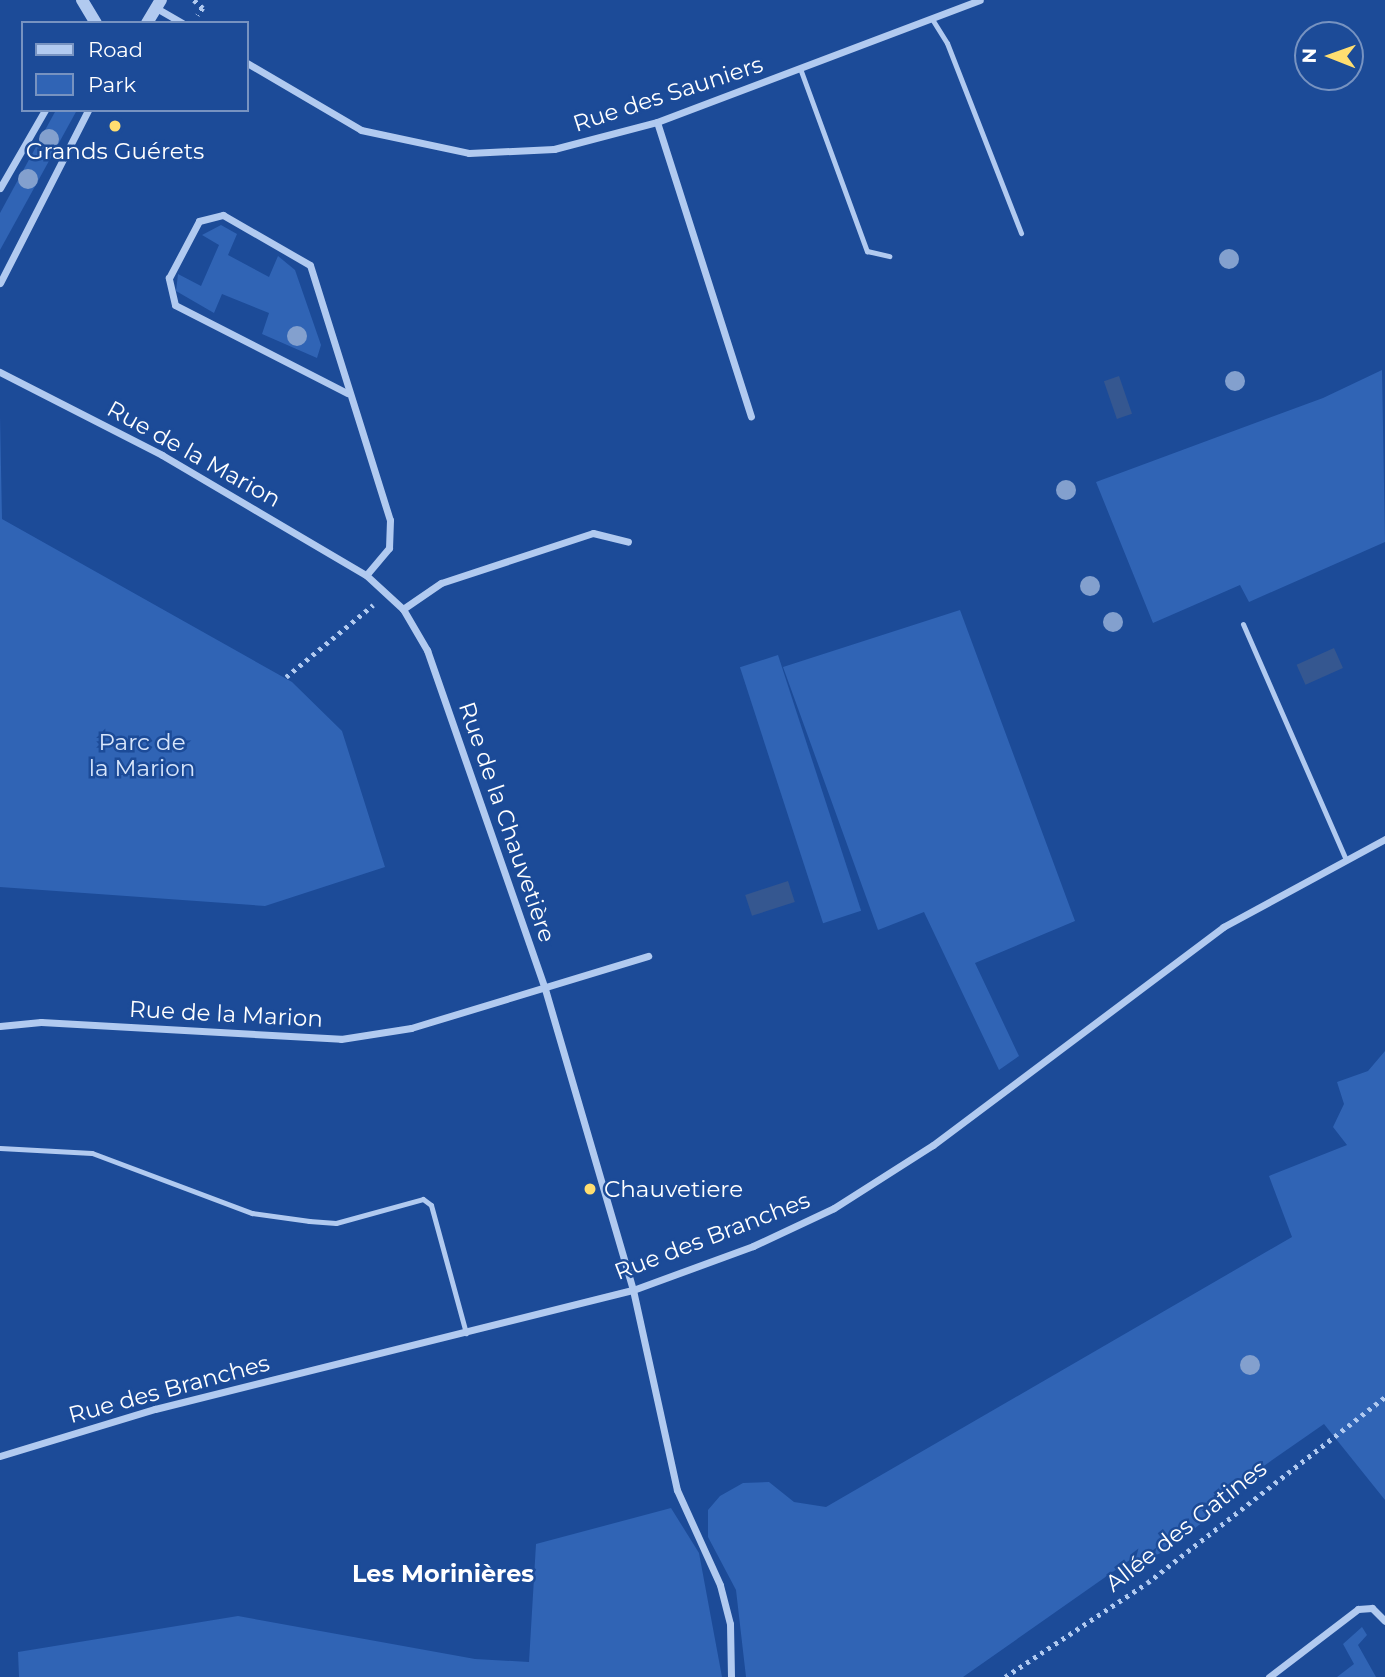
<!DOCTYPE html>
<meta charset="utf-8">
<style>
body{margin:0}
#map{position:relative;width:1385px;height:1677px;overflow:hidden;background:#1c4b98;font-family:Montserrat,sans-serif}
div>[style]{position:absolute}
.green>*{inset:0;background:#3064b5;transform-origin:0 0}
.water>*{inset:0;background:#355790;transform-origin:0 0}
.path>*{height:4.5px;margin-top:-2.25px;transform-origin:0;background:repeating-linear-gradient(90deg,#b1caf0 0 3.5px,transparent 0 8.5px)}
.service>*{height:5px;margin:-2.5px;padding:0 2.5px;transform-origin:2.5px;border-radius:2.5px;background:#b1caf0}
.minor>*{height:7px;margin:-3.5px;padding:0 3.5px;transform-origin:3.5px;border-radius:3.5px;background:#b1caf0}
.tertiary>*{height:12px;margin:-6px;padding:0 6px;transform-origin:6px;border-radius:6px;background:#b1caf0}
.trees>*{width:20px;height:20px;margin:-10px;border-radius:50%;background:#83a0ce}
.dots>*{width:19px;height:19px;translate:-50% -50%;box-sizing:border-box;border:4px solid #1c4b98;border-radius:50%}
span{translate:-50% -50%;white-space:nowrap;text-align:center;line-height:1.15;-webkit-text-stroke:5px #1c4b98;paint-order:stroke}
.street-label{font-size:23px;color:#fff}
.poi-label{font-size:23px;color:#fff}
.left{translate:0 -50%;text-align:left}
.park-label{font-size:23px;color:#d8e6fb}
.neighbourhood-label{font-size:24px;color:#fff;font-weight:700}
.legend{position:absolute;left:21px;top:21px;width:228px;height:91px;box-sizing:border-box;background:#1c4b98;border:2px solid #7793c1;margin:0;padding:9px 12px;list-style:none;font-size:21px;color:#fff}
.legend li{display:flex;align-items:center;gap:14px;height:35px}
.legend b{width:35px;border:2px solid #7793c1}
.north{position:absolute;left:1294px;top:21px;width:70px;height:70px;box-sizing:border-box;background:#1c4b98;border:2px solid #7793c1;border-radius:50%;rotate:271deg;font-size:19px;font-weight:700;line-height:28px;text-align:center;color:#fff}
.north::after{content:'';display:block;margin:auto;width:24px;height:32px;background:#ffde70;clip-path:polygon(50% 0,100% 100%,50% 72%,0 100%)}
</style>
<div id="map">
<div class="green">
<div style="clip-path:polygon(56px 110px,77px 110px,0 250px,0 213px)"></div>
<div style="clip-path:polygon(221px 225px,237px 234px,228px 255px,269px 277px,278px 256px,295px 270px,321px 345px,317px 358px,262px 334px,269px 313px,222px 294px,214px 313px,176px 291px,178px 274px,201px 286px,219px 245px,202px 235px)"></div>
<div style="clip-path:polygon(1382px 370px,1385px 542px,1249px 602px,1240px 585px,1153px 623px,1096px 482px,1323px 398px)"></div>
<div style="clip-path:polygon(0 416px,2px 519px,292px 682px,342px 731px,385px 867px,265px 906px,0 887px)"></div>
<div style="clip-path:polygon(960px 610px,1075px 921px,975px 963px,1019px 1056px,999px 1070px,924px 912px,878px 930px,783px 667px)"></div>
<div style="left:778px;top:655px;width:269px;height:40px;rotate:72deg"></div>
<div style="clip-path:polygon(1385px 1051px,1385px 1500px,1324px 1424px,1219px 1497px,1211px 1516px,1163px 1552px,1140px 1562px,1134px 1557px,963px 1677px,746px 1677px,736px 1590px,708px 1537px,708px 1510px,720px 1496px,743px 1483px,769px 1482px,794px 1502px,826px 1507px,1292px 1237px,1269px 1176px,1347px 1145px,1333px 1127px,1344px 1104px,1337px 1082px,1368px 1071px)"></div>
<div style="clip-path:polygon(671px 1508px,699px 1553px,722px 1677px,19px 1677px,18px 1652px,238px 1616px,475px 1659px,529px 1662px,536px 1544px)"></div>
<div style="clip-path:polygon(1362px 1627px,1367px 1635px,1358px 1645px,1376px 1677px,1337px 1677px,1354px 1664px,1343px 1644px)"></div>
</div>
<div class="water">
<div style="left:1119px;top:376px;width:40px;height:16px;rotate:71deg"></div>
<div style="left:1334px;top:648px;width:22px;height:41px;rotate:66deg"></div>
<div style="left:788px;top:881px;width:22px;height:45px;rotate:72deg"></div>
</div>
<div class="path">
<div style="left:194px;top:0;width:12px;rotate:42deg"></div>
<div style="left:203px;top:8px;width:9px;rotate:126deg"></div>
<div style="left:286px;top:677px;width:113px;rotate:-39.6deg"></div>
<div style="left:1005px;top:1677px;width:170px;rotate:-33.5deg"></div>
<div style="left:1147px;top:1583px;width:302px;rotate:-38deg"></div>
</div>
<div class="service">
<div style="left:932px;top:19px;width:28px;rotate:58deg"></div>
<div style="left:947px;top:43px;width:204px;rotate:68.7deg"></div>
<div style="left:801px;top:71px;width:192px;rotate:69.9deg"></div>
<div style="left:867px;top:251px;width:23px;rotate:13deg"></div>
<div style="left:1243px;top:624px;width:254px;rotate:66.4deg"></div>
<div style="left:0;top:1148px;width:92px;rotate:3.1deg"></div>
<div style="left:92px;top:1153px;width:171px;rotate:20.6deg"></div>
<div style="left:252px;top:1213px;width:58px;rotate:8deg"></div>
<div style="left:309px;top:1221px;width:27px;rotate:4deg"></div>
<div style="left:336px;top:1223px;width:90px;rotate:-15.4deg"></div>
<div style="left:423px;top:1199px;width:10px;rotate:37deg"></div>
<div style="left:431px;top:1205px;width:133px;rotate:74.7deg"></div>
</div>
<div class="minor">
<div style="left:158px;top:9px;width:28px;rotate:30deg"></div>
<div style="left:247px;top:63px;width:132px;rotate:30.4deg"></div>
<div style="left:361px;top:130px;width:110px;rotate:12deg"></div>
<div style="left:469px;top:153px;width:85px;rotate:-2.7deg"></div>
<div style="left:554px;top:149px;width:106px;rotate:-14.7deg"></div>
<div style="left:657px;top:122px;width:345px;rotate:-20.7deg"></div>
<div style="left:657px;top:122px;width:309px;rotate:72.3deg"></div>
<div style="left:0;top:188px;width:90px;rotate:-60deg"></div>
<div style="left:0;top:283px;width:194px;rotate:-63deg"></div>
<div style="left:0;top:372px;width:182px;rotate:27.1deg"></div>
<div style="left:162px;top:455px;width:237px;rotate:30.5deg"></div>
<div style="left:366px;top:575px;width:50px;rotate:42.6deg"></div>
<div style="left:403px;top:609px;width:48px;rotate:59.7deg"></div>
<div style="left:427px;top:650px;width:359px;rotate:70.8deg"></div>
<div style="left:545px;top:989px;width:314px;rotate:73.7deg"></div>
<div style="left:633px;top:1290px;width:205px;rotate:77.6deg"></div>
<div style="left:677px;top:1490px;width:104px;rotate:65.6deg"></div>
<div style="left:720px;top:1585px;width:40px;rotate:75.6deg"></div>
<div style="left:730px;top:1624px;width:53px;rotate:88.9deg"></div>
<div style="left:347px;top:393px;width:193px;rotate:-152.9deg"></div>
<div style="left:175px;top:305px;width:28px;rotate:-103deg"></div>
<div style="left:169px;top:278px;width:64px;rotate:-62.2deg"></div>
<div style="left:199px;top:221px;width:25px;rotate:-14deg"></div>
<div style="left:223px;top:215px;width:100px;rotate:29.9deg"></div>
<div style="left:310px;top:265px;width:267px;rotate:72.6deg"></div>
<div style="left:390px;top:520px;width:28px;rotate:92deg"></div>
<div style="left:389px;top:548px;width:35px;rotate:130deg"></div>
<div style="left:403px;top:609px;width:46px;rotate:-34.4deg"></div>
<div style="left:441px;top:583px;width:160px;rotate:-18.2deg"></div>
<div style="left:593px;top:533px;width:36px;rotate:14deg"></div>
<div style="left:0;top:1026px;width:41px;rotate:-5.6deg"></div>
<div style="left:41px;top:1022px;width:300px;rotate:3.2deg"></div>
<div style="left:341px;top:1039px;width:71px;rotate:-8.9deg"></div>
<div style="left:411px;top:1028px;width:248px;rotate:-16.9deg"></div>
<div style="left:0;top:1456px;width:162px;rotate:-16.9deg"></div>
<div style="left:155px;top:1409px;width:493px;rotate:-14deg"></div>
<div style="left:633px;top:1290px;width:128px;rotate:-20.1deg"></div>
<div style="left:753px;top:1246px;width:89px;rotate:-25.1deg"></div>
<div style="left:834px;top:1208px;width:117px;rotate:-32.5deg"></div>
<div style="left:933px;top:1145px;width:363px;rotate:-36.9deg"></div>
<div style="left:1223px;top:927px;width:184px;rotate:-28.5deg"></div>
<div style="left:1269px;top:1677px;width:112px;rotate:-37.4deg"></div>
<div style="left:1358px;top:1609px;width:14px;rotate:-4deg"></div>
<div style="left:1372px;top:1608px;width:18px;rotate:45deg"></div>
</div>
<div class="tertiary">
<div style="left:82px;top:0;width:27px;rotate:59deg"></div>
<div style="left:147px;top:23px;width:27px;rotate:-59deg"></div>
</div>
<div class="trees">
<div style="left:49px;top:139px"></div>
<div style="left:28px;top:179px"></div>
<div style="left:1229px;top:259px"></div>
<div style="left:297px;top:336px"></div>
<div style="left:1235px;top:381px"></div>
<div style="left:1066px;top:490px"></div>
<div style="left:1090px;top:586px"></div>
<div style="left:1113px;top:622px"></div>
<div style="left:1250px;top:1365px"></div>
</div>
<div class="dots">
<div style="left:115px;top:126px;background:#ffde70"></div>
<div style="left:590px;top:1189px;background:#ffde70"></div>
</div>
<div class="street-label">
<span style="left:668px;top:94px;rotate:-18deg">Rue des Sauniers</span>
<span style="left:194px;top:454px;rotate:29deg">Rue de la Marion</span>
<span style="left:507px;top:822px;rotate:71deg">Rue de la Chauvetière</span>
<span style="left:226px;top:1014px;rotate:3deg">Rue de la Marion</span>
<span style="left:712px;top:1236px;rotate:-21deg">Rue des Branches</span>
<span style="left:169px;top:1389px;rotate:-15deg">Rue des Branches</span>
<span style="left:1186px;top:1526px;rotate:-38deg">Allée des Gatines</span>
</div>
<div class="poi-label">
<span style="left:115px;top:151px">Grands Guérets</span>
<span class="left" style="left:604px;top:1189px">Chauvetiere</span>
</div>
<div class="park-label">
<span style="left:142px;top:755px">Parc de<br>la Marion</span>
</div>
<div class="neighbourhood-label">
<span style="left:443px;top:1574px">Les Morinières</span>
</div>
<ul class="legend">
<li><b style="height:9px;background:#b1caf0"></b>Road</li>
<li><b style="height:19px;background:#3064b5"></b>Park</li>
</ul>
<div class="north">N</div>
</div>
